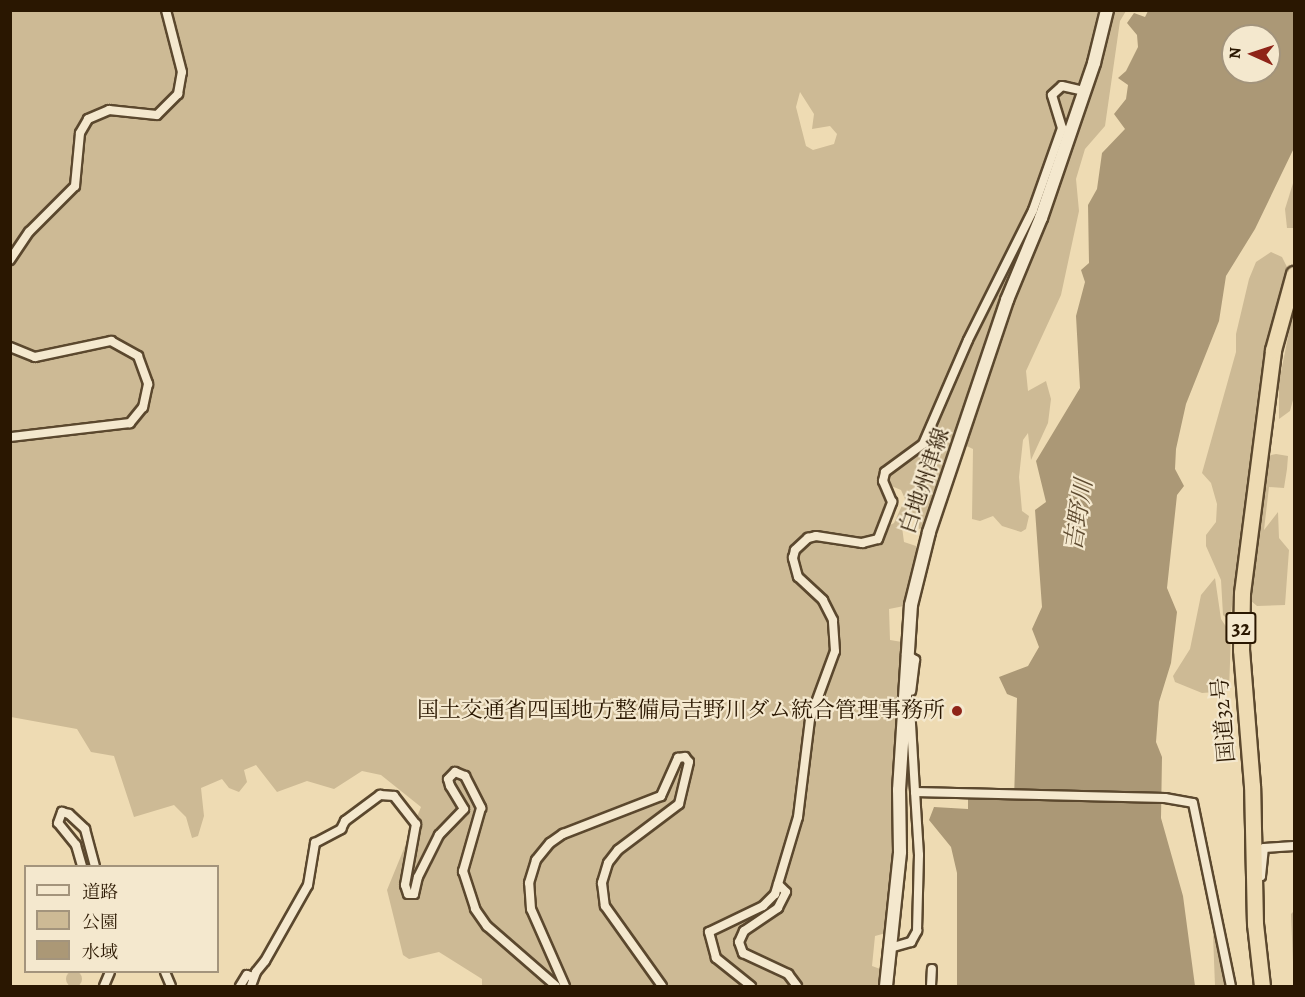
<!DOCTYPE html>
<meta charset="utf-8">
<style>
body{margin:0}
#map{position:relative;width:1305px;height:997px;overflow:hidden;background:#eedbb3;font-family:Alegreya,"Noto Serif JP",serif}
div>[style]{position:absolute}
.green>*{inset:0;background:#cdba95}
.round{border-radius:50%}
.water>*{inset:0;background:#ab9876}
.roads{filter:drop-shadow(2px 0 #5b482e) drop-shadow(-2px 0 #5b482e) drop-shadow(0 2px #5b482e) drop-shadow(0 -2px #5b482e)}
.street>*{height:8px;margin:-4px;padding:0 4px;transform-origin:4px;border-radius:4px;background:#f4e8ce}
.secondary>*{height:12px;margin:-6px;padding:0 6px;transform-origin:6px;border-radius:6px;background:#f4e8ce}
.highway>*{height:15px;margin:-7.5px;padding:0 7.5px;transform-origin:7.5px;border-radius:7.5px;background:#eedbb3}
.dots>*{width:16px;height:16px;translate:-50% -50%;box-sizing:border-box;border:3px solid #f4e8ce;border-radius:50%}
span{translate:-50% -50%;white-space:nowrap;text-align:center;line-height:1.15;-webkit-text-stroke:4.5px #f4e8ce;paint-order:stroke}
.shield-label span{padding:2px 4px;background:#f4e8ce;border:2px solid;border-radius:4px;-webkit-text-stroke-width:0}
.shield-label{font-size:21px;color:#2a1701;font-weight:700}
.street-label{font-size:22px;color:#2a1701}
.poi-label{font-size:22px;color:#2a1701}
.right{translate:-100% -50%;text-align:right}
.water-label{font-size:24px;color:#5e4b30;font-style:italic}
.frame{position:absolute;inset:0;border:12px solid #2a1701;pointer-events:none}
.legend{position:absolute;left:24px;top:865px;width:195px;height:108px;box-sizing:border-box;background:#f4e8ce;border:2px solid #a3947c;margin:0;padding:8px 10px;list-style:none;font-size:18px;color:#2a1701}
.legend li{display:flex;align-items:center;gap:12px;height:30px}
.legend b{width:30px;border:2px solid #a3947c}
.north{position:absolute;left:1221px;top:24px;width:60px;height:60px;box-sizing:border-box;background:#f4e8ce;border:2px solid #a3947c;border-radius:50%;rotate:273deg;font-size:16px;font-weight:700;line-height:24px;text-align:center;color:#2a1701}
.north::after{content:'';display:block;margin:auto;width:21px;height:27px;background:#8f2418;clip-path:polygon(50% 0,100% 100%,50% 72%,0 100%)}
</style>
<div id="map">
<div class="green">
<div style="clip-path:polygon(evenodd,10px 11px,1126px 11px,1120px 21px,1105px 126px,1085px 149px,1076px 179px,1079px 211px,1061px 295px,1026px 371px,1028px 391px,1046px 381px,1051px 399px,1048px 423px,1031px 460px,1028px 433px,1023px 440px,1019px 477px,1022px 511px,1029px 516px,1026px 529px,1021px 532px,1002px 526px,993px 516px,980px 521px,972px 519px,973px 449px,956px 441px,923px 528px,919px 529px,918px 516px,907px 513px,902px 527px,904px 542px,916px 546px,917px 551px,904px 606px,889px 609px,890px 640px,902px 642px,895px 838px,886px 933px,875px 936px,872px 966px,883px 970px,882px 986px,482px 986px,482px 979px,439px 952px,409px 959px,403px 955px,387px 890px,421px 807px,381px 775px,362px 771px,334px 789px,307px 781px,277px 792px,256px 765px,244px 770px,247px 782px,239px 792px,229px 788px,222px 779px,201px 788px,204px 816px,198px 836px,192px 838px,186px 817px,174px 805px,134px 817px,114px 756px,91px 752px,77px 729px,11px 717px,10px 11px,800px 92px,814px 114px,812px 129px,830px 126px,837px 134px,834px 144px,813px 150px,806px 146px,796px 107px,800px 92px,10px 11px,885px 466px,893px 466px,888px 474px,889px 485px,901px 490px,905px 499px,894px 523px,888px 526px,878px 543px,861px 545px,876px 536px,888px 504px,879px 482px,885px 466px)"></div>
<div style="clip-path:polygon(1294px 180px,1294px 228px,1287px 228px,1285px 209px)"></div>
<div style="clip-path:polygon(1271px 252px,1282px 257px,1287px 267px,1264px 350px,1230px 621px,1223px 615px,1221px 580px,1206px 546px,1206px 535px,1216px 522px,1217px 504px,1211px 483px,1202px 473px,1236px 352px,1236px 334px,1249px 279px,1256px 262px)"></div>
<div style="clip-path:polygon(1294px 307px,1294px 396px,1290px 411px,1279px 419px,1279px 382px)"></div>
<div style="clip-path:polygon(1276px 454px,1288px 456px,1287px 469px,1284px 488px,1269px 487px,1264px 530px,1278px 512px,1279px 538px,1289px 550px,1285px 605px,1257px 606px,1250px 600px,1267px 456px)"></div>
<div style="clip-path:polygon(1215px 578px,1221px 619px,1231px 634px,1229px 691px,1202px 693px,1175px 682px,1173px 676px,1190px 649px,1201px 595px)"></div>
<div style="clip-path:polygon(1294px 911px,1294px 986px,1291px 914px)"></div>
<div style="clip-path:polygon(1213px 934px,1223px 953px,1225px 986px,1215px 986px)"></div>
<div class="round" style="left:66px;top:971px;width:16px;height:16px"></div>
</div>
<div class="water">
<div style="clip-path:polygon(evenodd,1148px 11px,1294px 11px,1294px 148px,1255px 229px,1226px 276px,1219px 321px,1186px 404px,1176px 449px,1175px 469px,1184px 486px,1177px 495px,1167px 588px,1177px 612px,1171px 663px,1159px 702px,1156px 742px,1162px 757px,1161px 818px,1183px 896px,1195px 986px,957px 986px,957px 873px,951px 847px,929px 820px,934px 807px,968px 809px,968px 799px,1014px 800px,1017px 698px,1007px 694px,999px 677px,1028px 666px,1039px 647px,1032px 629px,1042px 607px,1035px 510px,1046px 502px,1036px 461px,1080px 388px,1076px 316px,1085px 282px,1081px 270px,1089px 263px,1088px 205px,1097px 189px,1102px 153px,1125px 129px,1114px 114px,1126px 99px,1128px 85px,1118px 78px,1126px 71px,1138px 47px,1137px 35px,1127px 23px,1134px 13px,1145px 17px,1148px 11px,1233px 36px,1269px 36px,1269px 72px,1233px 72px,1233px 36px)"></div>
</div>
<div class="roads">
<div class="street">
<div style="left:10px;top:260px;width:34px;rotate:-56deg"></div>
<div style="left:29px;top:232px;width:65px;rotate:-45deg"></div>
<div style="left:75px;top:186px;width:53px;rotate:-84.6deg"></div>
<div style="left:80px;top:133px;width:16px;rotate:-60deg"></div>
<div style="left:88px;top:119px;width:23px;rotate:-23deg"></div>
<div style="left:109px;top:110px;width:48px;rotate:5.9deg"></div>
<div style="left:157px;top:115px;width:30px;rotate:-45deg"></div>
<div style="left:178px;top:94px;width:22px;rotate:-80deg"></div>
<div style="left:182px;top:72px;width:64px;rotate:-104.5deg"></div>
<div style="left:10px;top:347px;width:27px;rotate:22deg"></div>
<div style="left:35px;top:357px;width:78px;rotate:-11.9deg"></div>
<div style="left:111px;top:341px;width:31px;rotate:29deg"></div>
<div style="left:138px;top:356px;width:30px;rotate:70deg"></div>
<div style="left:148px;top:384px;width:24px;rotate:102deg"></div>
<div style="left:143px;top:407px;width:21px;rotate:129deg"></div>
<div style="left:130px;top:423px;width:121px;rotate:173.3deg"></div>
<div style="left:906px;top:654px;width:11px;rotate:34deg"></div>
<div style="left:915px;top:660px;width:31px;rotate:97deg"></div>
<div style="left:910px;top:707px;width:85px;rotate:86.6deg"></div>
<div style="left:915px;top:792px;width:250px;rotate:1.4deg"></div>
<div style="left:1165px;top:798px;width:28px;rotate:10deg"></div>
<div style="left:1193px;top:803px;width:187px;rotate:78.3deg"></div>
<div style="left:82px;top:866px;width:22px;rotate:-106deg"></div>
<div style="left:76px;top:845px;width:28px;rotate:-129deg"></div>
<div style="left:58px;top:823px;width:12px;rotate:-70deg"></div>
<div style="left:62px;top:812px;width:7px;rotate:16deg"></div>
<div style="left:69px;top:814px;width:22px;rotate:43deg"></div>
<div style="left:85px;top:829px;width:38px;rotate:75deg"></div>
<div style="left:1254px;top:877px;width:7px;rotate:-8deg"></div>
<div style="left:1261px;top:876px;width:28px;rotate:-84deg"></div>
<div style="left:1264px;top:848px;width:30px;rotate:-4deg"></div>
<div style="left:778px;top:884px;width:11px;rotate:45deg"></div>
<div style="left:786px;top:892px;width:18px;rotate:117deg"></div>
<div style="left:778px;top:908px;width:41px;rotate:145.9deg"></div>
<div style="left:744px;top:931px;width:12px;rotate:114deg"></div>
<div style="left:739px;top:942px;width:12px;rotate:70deg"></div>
<div style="left:743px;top:953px;width:50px;rotate:25deg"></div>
<div style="left:788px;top:974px;width:15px;rotate:53deg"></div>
<div style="left:890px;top:948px;width:22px;rotate:-16deg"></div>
<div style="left:911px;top:942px;width:13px;rotate:-61deg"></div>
<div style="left:917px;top:931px;width:76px;rotate:-88.5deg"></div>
<div style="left:919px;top:855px;width:63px;rotate:-93.6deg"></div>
<div style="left:165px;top:972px;width:15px;rotate:67deg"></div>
<div style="left:104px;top:986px;width:15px;rotate:-67deg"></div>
<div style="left:240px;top:986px;width:13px;rotate:-58deg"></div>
<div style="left:247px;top:975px;width:6px;rotate:18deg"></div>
<div style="left:251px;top:986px;width:15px;rotate:-70deg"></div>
<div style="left:256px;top:972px;width:14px;rotate:-51deg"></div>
<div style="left:265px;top:961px;width:87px;rotate:-60.5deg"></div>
<div style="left:308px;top:885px;width:43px;rotate:-80.5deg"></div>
<div style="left:315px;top:843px;width:30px;rotate:-28deg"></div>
<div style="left:341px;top:829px;width:9px;rotate:-63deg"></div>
<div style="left:345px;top:821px;width:44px;rotate:-36.6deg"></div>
<div style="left:380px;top:795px;width:14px;rotate:4deg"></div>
<div style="left:394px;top:796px;width:36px;rotate:52deg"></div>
<div style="left:416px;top:824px;width:62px;rotate:100.2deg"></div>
<div style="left:405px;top:885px;width:9px;rotate:72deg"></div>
<div style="left:408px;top:894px;width:6px"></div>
<div style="left:414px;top:894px;width:17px;rotate:-77deg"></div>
<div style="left:418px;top:877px;width:47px;rotate:-63.4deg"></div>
<div style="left:439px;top:835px;width:36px;rotate:-46deg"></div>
<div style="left:464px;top:809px;width:27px;rotate:-121deg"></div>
<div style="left:450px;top:786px;width:7px;rotate:-106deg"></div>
<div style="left:448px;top:779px;width:10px;rotate:-45deg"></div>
<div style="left:455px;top:772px;width:11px;rotate:22deg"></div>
<div style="left:465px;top:776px;width:36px;rotate:63deg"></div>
<div style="left:481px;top:808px;width:66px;rotate:105.9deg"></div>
<div style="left:463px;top:871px;width:40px;rotate:72deg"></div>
<div style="left:475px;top:909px;width:21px;rotate:55deg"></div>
<div style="left:487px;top:926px;width:91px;rotate:41deg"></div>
<div style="left:565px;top:986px;width:84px;rotate:-113.8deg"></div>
<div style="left:531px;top:909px;width:26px;rotate:-94deg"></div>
<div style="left:529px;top:883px;width:24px;rotate:-73deg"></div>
<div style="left:536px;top:860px;width:22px;rotate:-51deg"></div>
<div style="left:550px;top:843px;width:16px;rotate:-35deg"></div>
<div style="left:563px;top:834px;width:105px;rotate:-21.2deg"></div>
<div style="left:661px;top:796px;width:42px;rotate:-65.9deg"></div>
<div style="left:678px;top:758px;width:7px;rotate:-8deg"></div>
<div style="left:685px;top:757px;width:6px;rotate:51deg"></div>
<div style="left:689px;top:762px;width:43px;rotate:103.4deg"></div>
<div style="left:679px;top:804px;width:76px;rotate:143deg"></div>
<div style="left:618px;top:850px;width:16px;rotate:128deg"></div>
<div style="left:608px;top:863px;width:21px;rotate:107deg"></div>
<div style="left:602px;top:883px;width:23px;rotate:83deg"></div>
<div style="left:605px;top:906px;width:98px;rotate:54.5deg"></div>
<div style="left:751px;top:986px;width:45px;rotate:-141.3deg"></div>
<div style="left:716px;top:958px;width:27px;rotate:-105deg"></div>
<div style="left:709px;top:932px;width:60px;rotate:-25.7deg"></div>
<div style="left:763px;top:906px;width:17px;rotate:-45deg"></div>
<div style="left:775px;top:894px;width:80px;rotate:-73.4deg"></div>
<div style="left:798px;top:817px;width:99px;rotate:-83deg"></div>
<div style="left:810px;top:719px;width:72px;rotate:-69.8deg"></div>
<div style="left:835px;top:651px;width:31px;rotate:-94deg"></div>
<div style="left:833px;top:620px;width:22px;rotate:-117deg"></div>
<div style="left:823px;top:600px;width:34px;rotate:-137deg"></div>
<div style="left:798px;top:577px;width:20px;rotate:-105deg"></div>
<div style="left:793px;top:558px;width:8px;rotate:-76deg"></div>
<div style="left:795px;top:550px;width:18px;rotate:-43deg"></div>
<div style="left:808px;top:538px;width:8px;rotate:-14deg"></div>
<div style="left:816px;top:536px;width:47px;rotate:8.7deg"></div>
<div style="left:862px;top:543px;width:16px;rotate:-14deg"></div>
<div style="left:878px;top:539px;width:40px;rotate:-69deg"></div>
<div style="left:892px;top:502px;width:23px;rotate:-113deg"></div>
<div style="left:883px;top:481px;width:9px;rotate:-77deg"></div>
<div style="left:885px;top:472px;width:47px;rotate:-36.4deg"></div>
<div style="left:923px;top:444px;width:113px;rotate:-66.6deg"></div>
<div style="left:968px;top:340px;width:145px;rotate:-63.4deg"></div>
<div style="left:1033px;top:210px;width:87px;rotate:-70.5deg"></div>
<div style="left:1062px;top:128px;width:34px;rotate:-107deg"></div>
<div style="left:1052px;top:95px;width:13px;rotate:-42deg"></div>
<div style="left:1062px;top:86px;width:23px;rotate:13deg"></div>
<div style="left:931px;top:986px;width:17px;rotate:-87deg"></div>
</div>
<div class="secondary">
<div style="left:886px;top:986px;width:135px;rotate:-84deg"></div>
<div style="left:900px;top:852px;width:62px;rotate:-90.9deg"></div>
<div style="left:899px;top:790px;width:185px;rotate:-86.3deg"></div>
<div style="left:911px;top:605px;width:75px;rotate:-76.1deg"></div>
<div style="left:929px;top:532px;width:245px;rotate:-71.4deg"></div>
<div style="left:1007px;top:300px;width:89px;rotate:-67.5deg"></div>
<div style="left:1041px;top:218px;width:164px;rotate:-71.1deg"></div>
<div style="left:1094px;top:63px;width:55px;rotate:-76.2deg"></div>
</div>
<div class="highway">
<div style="left:1262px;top:986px;width:62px;rotate:-96.4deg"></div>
<div style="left:1255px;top:924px;width:138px;rotate:-91.2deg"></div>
<div style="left:1252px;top:786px;width:136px;rotate:-94.6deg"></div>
<div style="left:1241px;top:650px;width:57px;rotate:-89deg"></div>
<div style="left:1242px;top:593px;width:245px;rotate:-82.7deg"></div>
<div style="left:1273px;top:350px;width:79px;rotate:-74.6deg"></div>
</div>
</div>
<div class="dots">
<div style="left:957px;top:711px;background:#8f2418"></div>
</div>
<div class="shield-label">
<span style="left:1241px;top:628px">32</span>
</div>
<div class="street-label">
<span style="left:925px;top:481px;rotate:-71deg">白地州津線</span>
<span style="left:1224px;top:720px;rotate:-95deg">国道32号</span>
</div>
<div class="poi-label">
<span class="right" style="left:945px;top:711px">国土交通省四国地方整備局吉野川ダム統合管理事務所</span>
</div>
<div class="water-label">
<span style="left:1079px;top:515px;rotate:-81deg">吉野川</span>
</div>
<div class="frame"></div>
<ul class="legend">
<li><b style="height:8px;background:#f4e8ce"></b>道路</li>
<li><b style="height:16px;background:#cdba95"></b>公園</li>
<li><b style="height:16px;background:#ab9876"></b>水域</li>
</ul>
<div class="north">N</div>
</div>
